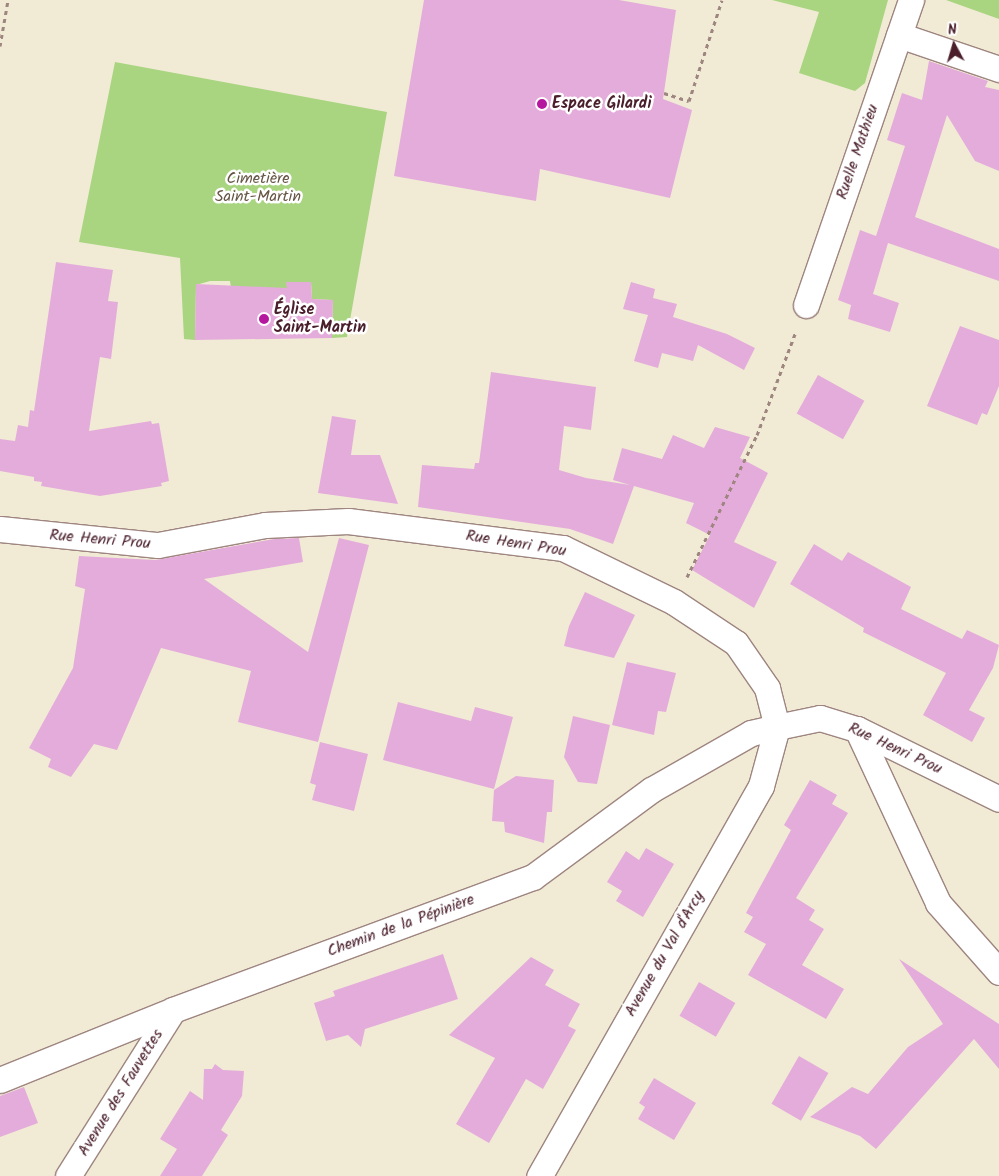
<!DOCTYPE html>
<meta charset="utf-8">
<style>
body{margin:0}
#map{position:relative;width:999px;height:1176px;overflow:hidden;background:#f1ebd5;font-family:Kalam,sans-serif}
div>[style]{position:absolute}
.green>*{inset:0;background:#a9d480}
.building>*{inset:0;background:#e4acdb;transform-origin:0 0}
.path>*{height:3px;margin-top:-1.5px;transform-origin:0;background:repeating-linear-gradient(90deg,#9e8580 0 4px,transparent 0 8px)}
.roads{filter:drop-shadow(1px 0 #9e8580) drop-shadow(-1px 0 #9e8580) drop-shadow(0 1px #9e8580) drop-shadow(0 -1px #9e8580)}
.street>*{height:25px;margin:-12.5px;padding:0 12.5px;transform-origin:12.5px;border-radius:12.5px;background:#fff}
.dots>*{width:14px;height:14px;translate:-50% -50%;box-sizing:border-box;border:2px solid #fff;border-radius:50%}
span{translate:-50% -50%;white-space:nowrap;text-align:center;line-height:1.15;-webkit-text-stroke:5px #fff;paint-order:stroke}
.poi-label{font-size:16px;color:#4a1f2b;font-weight:700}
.left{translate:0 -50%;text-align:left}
.street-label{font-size:16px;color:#4a1f2b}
.park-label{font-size:16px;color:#654}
.north{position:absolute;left:929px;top:20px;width:50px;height:50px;-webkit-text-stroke:4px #fff;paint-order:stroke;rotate:354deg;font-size:14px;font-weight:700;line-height:20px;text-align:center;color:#4a1f2b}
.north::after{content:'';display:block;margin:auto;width:18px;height:22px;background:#4a1f2b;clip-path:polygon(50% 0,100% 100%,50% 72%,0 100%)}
</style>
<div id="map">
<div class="green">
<div style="clip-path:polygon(772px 0,888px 0,865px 83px,855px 91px,799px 73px,819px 12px)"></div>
<div style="clip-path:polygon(946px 0,999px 0,999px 19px)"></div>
<div style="clip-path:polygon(115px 62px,387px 112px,347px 337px,332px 338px,333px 300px,312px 299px,311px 282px,287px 282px,287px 288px,231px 288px,230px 281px,210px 281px,196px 285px,195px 340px,184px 339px,180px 258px,79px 242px)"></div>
</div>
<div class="building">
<div style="clip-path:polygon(424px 0,619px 0,676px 10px,663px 99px,692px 110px,670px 198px,540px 169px,536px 201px,394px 176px)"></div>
<div style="clip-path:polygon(929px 61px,988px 81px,985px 87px,999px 90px,999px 171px,975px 161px,947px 115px,915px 217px,999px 249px,999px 281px,888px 243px,873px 294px,899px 303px,890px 332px,848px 319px,851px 305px,838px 300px,860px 230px,876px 236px,905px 146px,887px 140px,902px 93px,922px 100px)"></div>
<div style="clip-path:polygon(56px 262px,113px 270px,108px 301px,118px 302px,111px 359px,100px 357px,89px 431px,151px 421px,152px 424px,159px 423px,169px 481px,161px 483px,162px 486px,100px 496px,41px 486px,42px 482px,34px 481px,34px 477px,0 471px,0 439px,15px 441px,18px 425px,28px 427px,30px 410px,34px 411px)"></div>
<div style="clip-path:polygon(286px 282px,311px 282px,312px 299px,333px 300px,332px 338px,195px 340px,196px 284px,287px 288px)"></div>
<div style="clip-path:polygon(631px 282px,655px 289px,653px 298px,677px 304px,673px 317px,727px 334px,755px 348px,744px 370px,698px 345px,693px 361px,662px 353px,658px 368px,634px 361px,648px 315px,623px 309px)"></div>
<div style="clip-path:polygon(960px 326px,999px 340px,999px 386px,987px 415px,982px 413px,977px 425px,927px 406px)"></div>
<div style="clip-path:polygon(491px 372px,596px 387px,591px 430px,564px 426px,559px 470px,586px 478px,630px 485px,613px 480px,622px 448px,662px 459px,673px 435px,704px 448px,715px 427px,750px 437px,740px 458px,768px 473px,734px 542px,777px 562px,754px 608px,692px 570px,710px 535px,686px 523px,694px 503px,634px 486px,613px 544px,570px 529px,418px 507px,422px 465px,474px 469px,475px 463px,479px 463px)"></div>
<div style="left:818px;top:375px;width:53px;height:44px;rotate:29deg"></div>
<div style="clip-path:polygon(332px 416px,356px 420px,351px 455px,380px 455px,398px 504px,318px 493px)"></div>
<div style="clip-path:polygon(299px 538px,303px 562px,204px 579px,308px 652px,339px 538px,369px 545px,318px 742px,238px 722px,251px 671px,161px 648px,117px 750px,94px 744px,71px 777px,48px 767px,51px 759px,29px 748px,73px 668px,85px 589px,75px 586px,79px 556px,155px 560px,274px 539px)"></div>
<div style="clip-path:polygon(814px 544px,842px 561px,848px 552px,911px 587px,901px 609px,962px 639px,967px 630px,999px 645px,993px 668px,969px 710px,985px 718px,972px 742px,923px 715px,946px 673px,863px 632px,864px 628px,790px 584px)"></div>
<div style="clip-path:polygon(585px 592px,635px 615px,614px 658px,564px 646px,569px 626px)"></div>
<div style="clip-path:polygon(627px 662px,676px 673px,666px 712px,658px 711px,654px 735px,612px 725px)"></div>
<div style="clip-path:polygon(398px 702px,471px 721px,475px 707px,513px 717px,494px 789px,383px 760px)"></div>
<div style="clip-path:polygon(573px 716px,610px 725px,597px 784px,578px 782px,564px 757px)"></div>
<div style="clip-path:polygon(320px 742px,368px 754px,354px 811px,312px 800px,316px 785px,310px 783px)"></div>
<div style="clip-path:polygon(516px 776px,554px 780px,552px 812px,547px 812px,544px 843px,505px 832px,504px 822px,492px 821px,494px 790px)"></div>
<div style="clip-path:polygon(810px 780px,837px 795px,832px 804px,848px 813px,796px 898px,815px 910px,809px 920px,824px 929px,802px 965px,844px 989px,826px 1019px,748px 975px,766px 944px,744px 932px,753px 917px,746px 913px,791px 830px,784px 825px)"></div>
<div style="clip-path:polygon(646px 848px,674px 864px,643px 917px,616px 901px,622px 891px,607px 882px,626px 851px,639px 860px)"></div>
<div style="clip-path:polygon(443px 954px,458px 999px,365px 1029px,361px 1047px,348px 1035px,326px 1041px,314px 1003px,335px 996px,333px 991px)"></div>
<div style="clip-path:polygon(531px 957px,554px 970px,545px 985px,580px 1004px,568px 1026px,576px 1030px,543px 1089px,526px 1079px,489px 1143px,456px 1124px,495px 1058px,449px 1035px)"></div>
<div style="clip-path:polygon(899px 959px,999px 1024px,999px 1069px,974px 1039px,876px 1149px,860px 1136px,810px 1117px,852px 1087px,868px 1094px,908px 1047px,943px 1024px)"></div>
<div style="left:699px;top:982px;width:42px;height:39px;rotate:30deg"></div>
<div style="left:799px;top:1056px;width:34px;height:55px;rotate:30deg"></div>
<div style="clip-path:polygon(215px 1064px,223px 1070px,244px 1071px,242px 1096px,221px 1130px,228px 1135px,202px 1176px,160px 1176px,177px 1149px,160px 1139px,190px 1091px,203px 1100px,204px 1069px,212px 1069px)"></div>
<div style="clip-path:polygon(654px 1078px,696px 1103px,674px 1140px,638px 1119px,645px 1107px,639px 1103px)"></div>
<div style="clip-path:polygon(24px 1087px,38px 1123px,0 1137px,0 1096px)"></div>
</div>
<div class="path">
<div style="left:0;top:46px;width:47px;rotate:-80.1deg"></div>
<div style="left:664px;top:93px;width:26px;rotate:18deg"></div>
<div style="left:689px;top:101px;width:106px;rotate:-71.9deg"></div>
<div style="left:687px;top:577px;width:158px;rotate:-63.8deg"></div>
<div style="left:757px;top:435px;width:111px;rotate:-69.4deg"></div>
</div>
<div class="roads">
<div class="street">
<div style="left:899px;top:35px;width:106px;rotate:18.8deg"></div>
<div style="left:806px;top:305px;width:323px;rotate:-71deg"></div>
<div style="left:0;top:529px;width:159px;rotate:5.8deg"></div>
<div style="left:158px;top:545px;width:109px;rotate:-10.6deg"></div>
<div style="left:265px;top:525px;width:83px;rotate:-2.8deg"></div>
<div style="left:348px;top:521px;width:217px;rotate:7.2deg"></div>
<div style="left:563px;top:548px;width:123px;rotate:25.9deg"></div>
<div style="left:674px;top:602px;width:74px;rotate:33.5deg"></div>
<div style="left:736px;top:643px;width:55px;rotate:55.4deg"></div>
<div style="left:767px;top:688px;width:40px;rotate:75.6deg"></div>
<div style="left:777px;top:727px;width:44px;rotate:-11.8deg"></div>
<div style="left:820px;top:718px;width:39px;rotate:17deg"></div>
<div style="left:857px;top:729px;width:158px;rotate:26.2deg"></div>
<div style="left:857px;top:729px;width:192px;rotate:65deg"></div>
<div style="left:938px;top:903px;width:92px;rotate:48.5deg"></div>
<div style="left:0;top:1080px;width:187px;rotate:-22deg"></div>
<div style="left:173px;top:1010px;width:384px;rotate:-20.3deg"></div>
<div style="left:533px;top:877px;width:147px;rotate:-36.4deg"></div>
<div style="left:651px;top:790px;width:115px;rotate:-29.7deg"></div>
<div style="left:751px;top:733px;width:27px;rotate:-13deg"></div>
<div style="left:777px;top:727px;width:61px;rotate:105.2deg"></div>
<div style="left:761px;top:786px;width:449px;rotate:119.6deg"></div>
<div style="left:68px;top:1176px;width:196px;rotate:-57.7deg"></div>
</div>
</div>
<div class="dots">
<div style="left:542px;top:104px;background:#b5179e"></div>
<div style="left:264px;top:319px;background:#b5179e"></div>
</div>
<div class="poi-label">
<span class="left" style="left:552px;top:104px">Espace Gilardi</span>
<span class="left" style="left:274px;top:319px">Église<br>Saint-Martin</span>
</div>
<div class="street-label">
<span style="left:858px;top:152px;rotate:-71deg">Ruelle Mathieu</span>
<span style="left:100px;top:540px;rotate:5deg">Rue Henri Prou</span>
<span style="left:516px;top:544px;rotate:9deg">Rue Henri Prou</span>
<span style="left:895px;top:749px;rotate:25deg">Rue Henri Prou</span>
<span style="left:401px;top:926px;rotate:-20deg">Chemin de la Pépinière</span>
<span style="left:665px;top:954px;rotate:-60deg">Avenue du Val d'Arcy</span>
<span style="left:121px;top:1093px;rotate:-58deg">Avenue des Fauvettes</span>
</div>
<div class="park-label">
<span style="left:258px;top:188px">Cimetière<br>Saint-Martin</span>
</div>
<div class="north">N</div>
</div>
